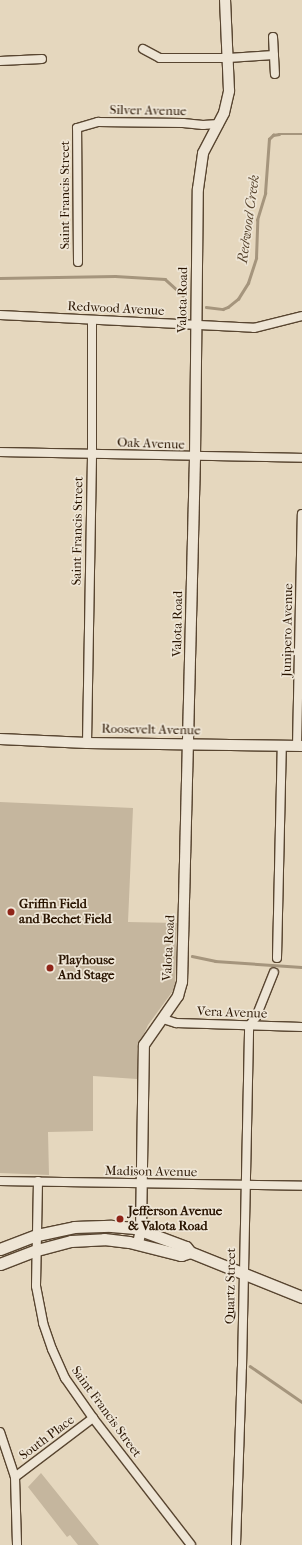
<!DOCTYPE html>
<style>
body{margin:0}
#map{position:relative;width:302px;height:1545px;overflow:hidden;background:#e5d7be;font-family:"IM FELL French Canon",serif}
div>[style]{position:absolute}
.green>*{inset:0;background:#c5b69e}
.stream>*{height:2.5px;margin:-1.25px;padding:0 1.25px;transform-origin:1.25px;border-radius:1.25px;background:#a5957d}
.roads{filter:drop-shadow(1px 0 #584530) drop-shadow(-1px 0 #584530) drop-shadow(0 1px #584530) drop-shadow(0 -1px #584530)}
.minor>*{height:8px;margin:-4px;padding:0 4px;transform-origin:4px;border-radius:4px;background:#eee5d5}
.tertiary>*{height:10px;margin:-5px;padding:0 5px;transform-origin:5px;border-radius:5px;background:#eee5d5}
.secondary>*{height:11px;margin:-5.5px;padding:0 5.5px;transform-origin:5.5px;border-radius:5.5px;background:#eee5d5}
.dots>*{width:11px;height:11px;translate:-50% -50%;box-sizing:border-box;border:2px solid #eee5d5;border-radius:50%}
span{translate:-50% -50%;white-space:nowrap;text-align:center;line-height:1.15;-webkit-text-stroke:3.5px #eee5d5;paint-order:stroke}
.street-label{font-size:13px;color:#291400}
.poi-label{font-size:13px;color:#291400;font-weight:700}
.left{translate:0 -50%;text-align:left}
.water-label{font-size:14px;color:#5b4832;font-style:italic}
</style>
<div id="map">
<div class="green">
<div style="clip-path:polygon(0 802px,133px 808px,128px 922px,177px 923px,175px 988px,148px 1025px,137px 1049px,137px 1079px,93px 1076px,93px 1131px,48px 1132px,49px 1175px,0 1173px)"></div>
<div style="clip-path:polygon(41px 1473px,99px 1545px,78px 1545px,70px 1535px,67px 1537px,28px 1487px)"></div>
</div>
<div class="stream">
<div style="left:0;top:278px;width:115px;rotate:-1deg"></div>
<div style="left:115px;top:276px;width:50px;rotate:3.4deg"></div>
<div style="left:165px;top:279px;width:27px;rotate:42deg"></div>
<div style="left:206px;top:307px;width:17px;rotate:7deg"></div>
<div style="left:223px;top:309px;width:5px;rotate:-22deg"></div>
<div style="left:228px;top:307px;width:13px;rotate:-39deg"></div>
<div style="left:238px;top:299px;width:19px;rotate:-58deg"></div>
<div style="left:248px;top:283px;width:26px;rotate:-72deg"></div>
<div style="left:256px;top:258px;width:38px;rotate:-88deg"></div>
<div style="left:257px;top:220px;width:28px;rotate:-73deg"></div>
<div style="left:265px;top:193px;width:54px;rotate:-85.8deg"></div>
<div style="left:269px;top:139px;width:6px;rotate:-45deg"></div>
<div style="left:273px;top:135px;width:6px;rotate:-9deg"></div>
<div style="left:279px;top:134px;width:23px"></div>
<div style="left:192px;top:956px;width:24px;rotate:12deg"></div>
<div style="left:215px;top:961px;width:87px;rotate:3.9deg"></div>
<div style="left:250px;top:1366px;width:63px;rotate:34.7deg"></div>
</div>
<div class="roads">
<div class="minor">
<div style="left:273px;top:37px;width:37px;rotate:87deg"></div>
<div style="left:143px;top:49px;width:19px;rotate:28deg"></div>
<div style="left:160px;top:58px;width:68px"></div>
<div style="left:228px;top:58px;width:46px;rotate:-3.7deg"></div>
<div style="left:0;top:61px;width:42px;rotate:-2.7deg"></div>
<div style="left:78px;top:262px;width:134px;rotate:-90.4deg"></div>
<div style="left:77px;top:128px;width:22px;rotate:-16deg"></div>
<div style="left:98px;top:122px;width:85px;rotate:0.7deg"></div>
<div style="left:183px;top:123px;width:20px;rotate:6deg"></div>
<div style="left:203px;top:125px;width:16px;rotate:-4deg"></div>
<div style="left:0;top:315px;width:254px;rotate:2.9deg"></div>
<div style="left:254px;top:328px;width:49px;rotate:-14deg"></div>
<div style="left:0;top:452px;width:302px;rotate:1.1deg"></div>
<div style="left:87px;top:743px;width:288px;rotate:-89deg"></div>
<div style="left:92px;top:455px;width:135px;rotate:-90deg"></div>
<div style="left:297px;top:746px;width:232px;rotate:-88.8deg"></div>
<div style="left:277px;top:958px;width:213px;rotate:-88.7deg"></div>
<div style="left:163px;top:1019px;width:14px;rotate:17deg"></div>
<div style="left:176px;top:1023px;width:126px;rotate:1.8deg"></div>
<div style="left:0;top:1181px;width:302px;rotate:0.9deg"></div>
<div style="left:38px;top:1181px;width:105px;rotate:91.1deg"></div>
<div style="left:36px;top:1286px;width:38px;rotate:79deg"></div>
<div style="left:43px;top:1323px;width:28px;rotate:71deg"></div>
<div style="left:52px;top:1349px;width:32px;rotate:66deg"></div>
<div style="left:65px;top:1378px;width:49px;rotate:55deg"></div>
<div style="left:93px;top:1418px;width:160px;rotate:52.3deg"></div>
<div style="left:0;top:1432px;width:47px;rotate:71.6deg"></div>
<div style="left:15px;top:1477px;width:68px;rotate:88.3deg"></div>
<div style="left:15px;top:1477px;width:98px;rotate:-37.1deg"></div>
<div style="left:236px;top:1545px;width:178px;rotate:-88.1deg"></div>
<div style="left:242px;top:1367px;width:341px;rotate:-88.8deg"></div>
<div style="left:249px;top:1026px;width:11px;rotate:-52deg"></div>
<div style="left:256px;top:1017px;width:48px;rotate:-68.2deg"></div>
</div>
<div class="tertiary">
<div style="left:0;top:739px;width:87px;rotate:2.6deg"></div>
<div style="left:87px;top:743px;width:215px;rotate:0.8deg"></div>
<div style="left:138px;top:1243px;width:13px;rotate:-77deg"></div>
<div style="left:141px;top:1230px;width:185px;rotate:-89.1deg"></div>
<div style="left:144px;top:1045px;width:60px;rotate:-55.2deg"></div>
<div style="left:178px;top:996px;width:15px;rotate:-74deg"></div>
<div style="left:182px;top:982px;width:525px;rotate:-88.58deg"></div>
<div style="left:195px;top:457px;width:268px;rotate:-89.4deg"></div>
<div style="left:198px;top:189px;width:36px;rotate:-82deg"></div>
<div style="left:203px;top:153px;width:45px;rotate:-62.3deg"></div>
<div style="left:224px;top:113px;width:23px;rotate:-77deg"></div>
<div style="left:229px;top:91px;width:91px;rotate:-92.5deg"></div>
</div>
<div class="secondary">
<div style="left:0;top:1249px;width:40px;rotate:-21deg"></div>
<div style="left:37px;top:1235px;width:38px;rotate:-12deg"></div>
<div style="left:74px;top:1227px;width:37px;rotate:-2deg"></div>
<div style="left:111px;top:1226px;width:24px;rotate:5deg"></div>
<div style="left:135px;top:1228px;width:54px;rotate:20.4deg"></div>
<div style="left:186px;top:1247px;width:6px;rotate:51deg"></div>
<div style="left:190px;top:1252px;width:121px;rotate:21.9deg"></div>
<div style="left:0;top:1264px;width:40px;rotate:-21deg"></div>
<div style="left:37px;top:1250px;width:35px;rotate:-15deg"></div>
<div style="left:71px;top:1241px;width:33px;rotate:-3deg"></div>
<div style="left:104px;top:1239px;width:25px;rotate:7deg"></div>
<div style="left:129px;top:1242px;width:54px;rotate:14deg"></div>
<div style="left:181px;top:1255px;width:9px;rotate:-18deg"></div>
</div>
</div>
<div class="dots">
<div style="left:11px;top:912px;background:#8f2418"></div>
<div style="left:50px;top:968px;background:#8f2418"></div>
<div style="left:120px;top:1219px;background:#8f2418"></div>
</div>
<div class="street-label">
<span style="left:148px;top:111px;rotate:1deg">Silver Avenue</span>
<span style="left:65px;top:195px;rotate:-90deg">Saint Francis Street</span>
<span style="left:183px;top:300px;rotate:-89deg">Valota Road</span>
<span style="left:116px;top:309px;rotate:3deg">Redwood Avenue</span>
<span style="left:151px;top:444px;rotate:2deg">Oak Avenue</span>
<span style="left:78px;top:531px;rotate:-89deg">Saint Francis Street</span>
<span style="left:178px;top:624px;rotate:-89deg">Valota Road</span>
<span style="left:288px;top:630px;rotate:-89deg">Junipero Avenue</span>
<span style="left:151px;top:730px;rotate:1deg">Roosevelt Avenue</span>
<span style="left:169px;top:948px;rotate:-87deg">Valota Road</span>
<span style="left:232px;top:1013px;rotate:2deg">Vera Avenue</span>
<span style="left:151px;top:1172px;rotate:1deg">Madison Avenue</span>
<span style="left:231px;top:1286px;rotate:-89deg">Quartz Street</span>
<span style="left:106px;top:1412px;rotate:54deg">Saint Francis Street</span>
<span style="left:47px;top:1438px;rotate:-37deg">South Place</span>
</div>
<div class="poi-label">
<span class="left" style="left:19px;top:912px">Griffin Field<br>and Bechet Field</span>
<span class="left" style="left:58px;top:968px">Playhouse<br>And Stage</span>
<span class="left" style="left:128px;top:1219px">Jefferson Avenue<br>&amp; Valota Road</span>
</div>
<div class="water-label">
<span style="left:249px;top:219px;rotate:-82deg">Redwood Creek</span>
</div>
</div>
